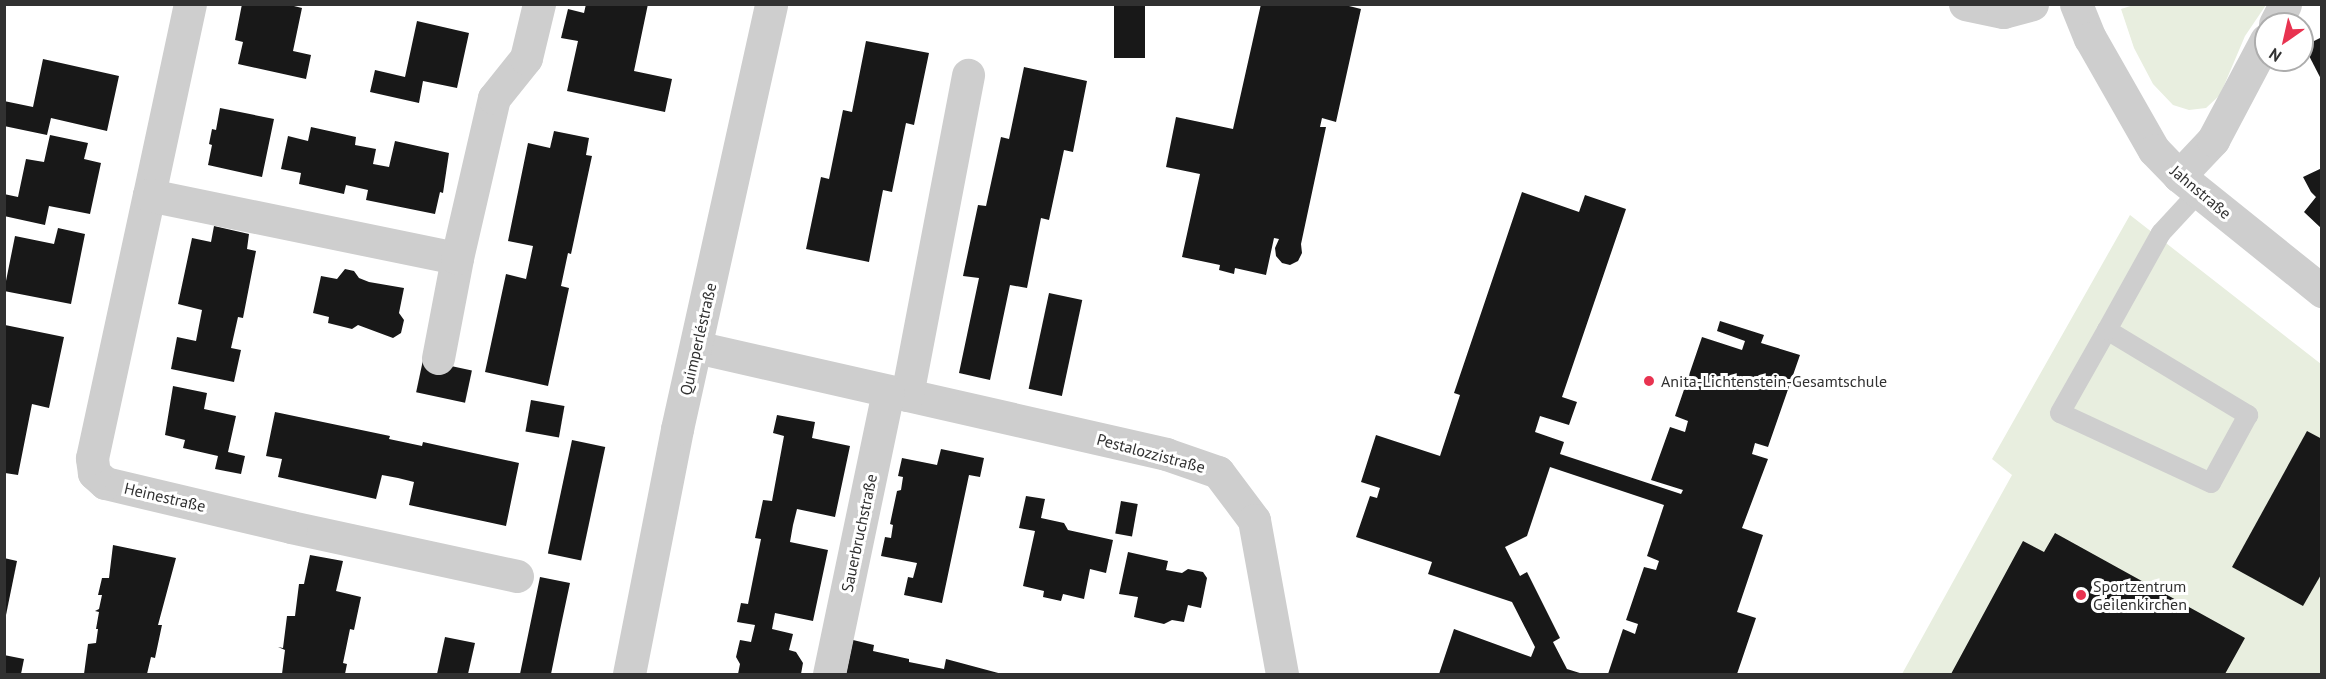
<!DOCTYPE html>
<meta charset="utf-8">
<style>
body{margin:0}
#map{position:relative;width:2326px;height:679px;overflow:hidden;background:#fff;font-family:"PT Sans",sans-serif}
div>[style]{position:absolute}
.green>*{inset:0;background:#e8eedf}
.building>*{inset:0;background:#181818;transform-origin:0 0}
.lane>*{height:20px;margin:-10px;padding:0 10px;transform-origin:10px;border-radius:10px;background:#cecece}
.street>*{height:33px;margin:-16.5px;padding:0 16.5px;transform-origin:16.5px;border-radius:16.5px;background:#cecece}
.dots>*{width:16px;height:16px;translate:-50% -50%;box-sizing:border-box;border:3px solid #fff;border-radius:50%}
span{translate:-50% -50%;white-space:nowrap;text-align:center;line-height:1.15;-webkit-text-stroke:6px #fff;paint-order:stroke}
.street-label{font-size:16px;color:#313131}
.poi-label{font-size:16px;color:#313131}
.left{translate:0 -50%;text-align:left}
.frame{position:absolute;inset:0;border:6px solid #313131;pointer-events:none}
.north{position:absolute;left:2254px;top:12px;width:60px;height:60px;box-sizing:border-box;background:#fff;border:2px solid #adadad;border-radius:50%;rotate:214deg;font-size:16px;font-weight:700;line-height:24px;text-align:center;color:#313131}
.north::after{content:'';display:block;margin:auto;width:21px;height:27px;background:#e83350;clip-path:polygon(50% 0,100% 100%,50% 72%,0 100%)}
</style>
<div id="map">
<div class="green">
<div style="clip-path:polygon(2137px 4px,2266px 5px,2245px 36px,2220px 95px,2206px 108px,2189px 110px,2173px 105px,2153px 84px,2134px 48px,2121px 9px)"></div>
<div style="clip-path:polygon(2130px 215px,2321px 364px,2321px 674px,1902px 674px,2012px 475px,1992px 459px)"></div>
</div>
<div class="building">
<div style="clip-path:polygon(242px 4px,286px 4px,302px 8px,293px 51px,311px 55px,306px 79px,238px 64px,243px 42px,235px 40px)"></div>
<div style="clip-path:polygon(586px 4px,648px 4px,634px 71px,672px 79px,665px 112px,567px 91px,578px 41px,561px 38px,568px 9px,584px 13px)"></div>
<div style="left:1114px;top:4px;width:31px;height:54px"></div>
<div style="clip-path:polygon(1261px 4px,1341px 4px,1361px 9px,1336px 122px,1322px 118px,1320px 127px,1326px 127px,1301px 244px,1302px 253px,1298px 261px,1290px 265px,1282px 263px,1276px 256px,1275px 248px,1279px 239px,1274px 238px,1266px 275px,1235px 268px,1234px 274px,1219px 270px,1220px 265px,1182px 257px,1200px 174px,1166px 167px,1176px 117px,1233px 129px)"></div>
<div style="clip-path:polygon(417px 21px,469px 33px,457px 88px,423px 81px,419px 103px,370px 92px,375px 70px,405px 77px)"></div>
<div style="clip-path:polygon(2322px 37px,2322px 81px,2304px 46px)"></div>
<div style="clip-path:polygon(866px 41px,929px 53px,914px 125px,906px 123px,892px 192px,883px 190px,869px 262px,806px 249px,821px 177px,829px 179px,843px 110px,852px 112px)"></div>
<div style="clip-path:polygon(43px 59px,119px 76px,107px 131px,51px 118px,47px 135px,4px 126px,4px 101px,33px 107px)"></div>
<div style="clip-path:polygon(1024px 67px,1087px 81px,1073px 152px,1064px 150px,1049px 220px,1041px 218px,1027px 288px,1010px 285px,990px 380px,959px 373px,979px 278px,963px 276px,978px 205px,986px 206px,1001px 137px,1009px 139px)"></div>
<div style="clip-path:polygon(220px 108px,274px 119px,262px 177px,208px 165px,212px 145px,209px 144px,212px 129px,216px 130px)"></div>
<div style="clip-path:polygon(311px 127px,356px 137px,355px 145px,376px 149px,373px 164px,389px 167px,395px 141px,449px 153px,443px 193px,440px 192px,435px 214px,366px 200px,368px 190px,346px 185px,344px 194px,299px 184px,301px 173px,281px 169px,288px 136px,308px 141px)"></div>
<div style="clip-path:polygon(554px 131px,589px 138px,586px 155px,592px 156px,571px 254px,568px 253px,561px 286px,569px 288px,548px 386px,485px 372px,506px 274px,526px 279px,533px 246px,508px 241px,528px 143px,550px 148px)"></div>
<div style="clip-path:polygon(50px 135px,88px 143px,84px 159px,101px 163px,90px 214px,49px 206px,45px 225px,4px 216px,4px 194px,18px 197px,26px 159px,44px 162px)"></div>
<div style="clip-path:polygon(2322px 168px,2322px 229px,2304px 212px,2316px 197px,2311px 192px,2303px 177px)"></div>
<div style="clip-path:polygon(1522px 192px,1579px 212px,1585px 195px,1626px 209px,1562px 397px,1577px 402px,1569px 425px,1540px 416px,1535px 432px,1564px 442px,1560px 454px,1681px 494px,1683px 490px,1651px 480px,1670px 427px,1685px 432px,1688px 421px,1675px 416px,1702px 337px,1742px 350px,1745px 341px,1717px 331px,1720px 321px,1764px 335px,1761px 343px,1800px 355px,1768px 447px,1755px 443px,1752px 454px,1768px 459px,1742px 528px,1763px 535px,1737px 612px,1756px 618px,1737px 674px,1608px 674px,1623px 629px,1635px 634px,1638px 624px,1626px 620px,1644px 567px,1656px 570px,1659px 561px,1647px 556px,1664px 505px,1550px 467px,1527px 536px,1505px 547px,1520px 576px,1527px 572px,1560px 638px,1553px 642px,1567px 669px,1583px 674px,1439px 674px,1454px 629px,1531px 657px,1535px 647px,1512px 602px,1428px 574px,1432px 562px,1356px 537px,1370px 496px,1377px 498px,1380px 488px,1361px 482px,1376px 435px,1440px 456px,1460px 395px,1454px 393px)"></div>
<div style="clip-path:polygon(214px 226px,249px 234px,247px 249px,256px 251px,243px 318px,238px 317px,231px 348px,241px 350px,234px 382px,171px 369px,177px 337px,196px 341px,202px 310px,178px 304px,192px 238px,211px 242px)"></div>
<div style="clip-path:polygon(58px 228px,85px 234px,71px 304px,4px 291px,15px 236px,54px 244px)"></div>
<div style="clip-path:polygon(345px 269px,354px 271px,359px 278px,369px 282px,404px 288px,399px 313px,404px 320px,401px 333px,393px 338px,358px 325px,352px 329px,328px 323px,329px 317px,313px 313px,321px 276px,337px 279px)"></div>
<div style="left:1049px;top:293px;width:34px;height:98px;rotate:12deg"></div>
<div style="clip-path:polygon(5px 325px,64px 337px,49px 408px,32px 404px,18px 475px,5px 473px)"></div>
<div style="left:423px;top:360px;width:50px;height:33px;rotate:12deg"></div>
<div style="clip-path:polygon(173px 386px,207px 393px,204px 409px,236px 416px,228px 452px,245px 456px,241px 474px,215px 469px,218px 456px,183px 448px,185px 440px,165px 435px)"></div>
<div style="left:531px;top:400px;width:34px;height:32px;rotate:10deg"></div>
<div style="clip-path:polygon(275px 412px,390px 436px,389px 439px,422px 446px,423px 442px,519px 463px,506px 526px,409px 505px,414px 482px,398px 478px,382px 475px,376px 499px,278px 477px,282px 459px,266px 456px)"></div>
<div style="clip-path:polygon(777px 415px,815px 422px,812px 438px,850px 446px,835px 517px,797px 509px,793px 525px,790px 542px,828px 550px,813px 621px,775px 613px,772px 629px,793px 634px,789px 650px,796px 652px,803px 663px,801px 674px,738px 674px,740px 664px,736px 657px,740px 640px,751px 642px,755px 625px,737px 622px,741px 603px,748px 604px,761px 539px,755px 538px,763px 500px,772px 501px,784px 436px,773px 433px)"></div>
<div style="clip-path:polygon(2307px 431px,2322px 439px,2322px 573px,2303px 606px,2232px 567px)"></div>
<div style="left:572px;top:440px;width:34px;height:116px;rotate:12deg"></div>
<div style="clip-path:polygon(941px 449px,984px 458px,980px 477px,969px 475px,942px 603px,904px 595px,908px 577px,913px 578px,917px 563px,881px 556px,885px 537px,891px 538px,893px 525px,890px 524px,897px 491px,901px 490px,903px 477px,898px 476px,902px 458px,937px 465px)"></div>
<div style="clip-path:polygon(1026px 496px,1045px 499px,1041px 518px,1064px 523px,1068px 530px,1113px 540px,1106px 573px,1090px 569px,1084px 599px,1063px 594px,1061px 601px,1043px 597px,1044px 591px,1023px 586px,1035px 531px,1019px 528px)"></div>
<div style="left:1121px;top:501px;width:17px;height:33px;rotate:10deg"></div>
<div style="clip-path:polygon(2055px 533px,2245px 638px,2225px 674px,1951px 674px,2023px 541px,2044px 552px)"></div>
<div style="clip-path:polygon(113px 545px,176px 558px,158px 625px,162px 625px,155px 658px,151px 657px,147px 674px,84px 674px,88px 644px,96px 643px,98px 629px,96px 629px,99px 612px,95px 611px,99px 609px,102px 595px,98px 595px,102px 578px,109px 578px)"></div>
<div style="clip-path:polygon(1128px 552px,1168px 561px,1166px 570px,1182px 573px,1188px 569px,1203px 572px,1207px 578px,1201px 608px,1188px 605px,1184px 622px,1172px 620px,1164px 624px,1134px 617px,1138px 597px,1119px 594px)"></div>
<div style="clip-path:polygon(310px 555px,343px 561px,336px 591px,361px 597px,354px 630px,350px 629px,343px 663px,347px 664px,345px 674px,282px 674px,285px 650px,278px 647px,283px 648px,287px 616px,295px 616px,299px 584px,304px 584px)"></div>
<div style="clip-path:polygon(4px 558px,17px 561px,6px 615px,4px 615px)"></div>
<div style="clip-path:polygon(540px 577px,570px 583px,560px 630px,551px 674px,520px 674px)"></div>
<div style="clip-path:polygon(445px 637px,475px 643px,468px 674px,437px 674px)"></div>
<div style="clip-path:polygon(853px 640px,874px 645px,873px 651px,909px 659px,909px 662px,944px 669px,946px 659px,1002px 674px,846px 674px)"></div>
<div style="clip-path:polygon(4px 655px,24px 659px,21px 674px,4px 674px)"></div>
</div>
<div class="lane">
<div style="left:2107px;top:330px;width:165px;rotate:31.1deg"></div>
<div style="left:2248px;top:415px;width:77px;rotate:118.6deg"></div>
<div style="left:2211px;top:483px;width:166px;rotate:-155.1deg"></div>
<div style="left:2060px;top:413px;width:95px;rotate:-60.5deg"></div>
<div style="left:2107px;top:330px;width:111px;rotate:-60.9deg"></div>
<div style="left:2161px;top:233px;width:56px;rotate:-47.2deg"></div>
</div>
<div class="street">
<div style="left:1965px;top:4px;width:39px;rotate:12deg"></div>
<div style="left:2003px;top:12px;width:30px;rotate:-15deg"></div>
<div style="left:2076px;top:4px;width:37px;rotate:68deg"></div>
<div style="left:2090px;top:38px;width:129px;rotate:60.3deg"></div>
<div style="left:2154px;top:150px;width:36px;rotate:46deg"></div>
<div style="left:2179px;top:176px;width:184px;rotate:38.8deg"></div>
<div style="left:2275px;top:24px;width:22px;rotate:-63deg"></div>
<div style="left:2179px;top:176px;width:50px;rotate:-46.6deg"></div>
<div style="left:2213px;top:140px;width:113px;rotate:-62.1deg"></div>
<div style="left:149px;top:195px;width:195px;rotate:-77.9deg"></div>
<div style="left:696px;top:347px;width:482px;rotate:12.8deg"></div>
<div style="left:1166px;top:454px;width:55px;rotate:19.1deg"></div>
<div style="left:1218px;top:472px;width:60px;rotate:53.1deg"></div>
<div style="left:1254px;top:520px;width:157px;rotate:79.7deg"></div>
<div style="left:438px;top:358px;width:102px;rotate:-79.2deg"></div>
<div style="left:907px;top:395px;width:326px;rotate:-79.2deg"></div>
<div style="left:517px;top:576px;width:231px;rotate:-167.8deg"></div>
<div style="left:291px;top:527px;width:191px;rotate:-166.7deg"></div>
<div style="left:105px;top:483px;width:15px;rotate:-138deg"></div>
<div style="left:94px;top:473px;width:15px;rotate:-98deg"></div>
<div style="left:92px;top:458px;width:269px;rotate:-77.8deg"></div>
<div style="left:149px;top:195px;width:314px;rotate:11.6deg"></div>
<div style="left:457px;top:258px;width:164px;rotate:-77deg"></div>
<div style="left:494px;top:98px;width:51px;rotate:-51.3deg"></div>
<div style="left:526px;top:58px;width:56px;rotate:-76.5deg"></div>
<div style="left:629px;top:674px;width:250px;rotate:-78.9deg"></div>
<div style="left:677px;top:429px;width:435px;rotate:-77.5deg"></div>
<div style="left:829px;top:674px;width:288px;rotate:-78.2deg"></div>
</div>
<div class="dots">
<div style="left:1649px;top:381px;background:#e83350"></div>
<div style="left:2081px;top:595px;background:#e83350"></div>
</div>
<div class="street-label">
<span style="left:2201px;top:192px;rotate:40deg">Jahnstraße</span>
<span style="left:698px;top:339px;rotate:-77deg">Quimperléstraße</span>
<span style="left:1151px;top:453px;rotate:15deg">Pestalozzistraße</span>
<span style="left:165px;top:497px;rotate:13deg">Heinestraße</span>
<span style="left:859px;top:533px;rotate:-78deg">Sauerbruchstraße</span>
</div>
<div class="poi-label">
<span class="left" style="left:1661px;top:381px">Anita-Lichtenstein-Gesamtschule</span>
<span class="left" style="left:2093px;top:595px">Sportzentrum<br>Geilenkirchen</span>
</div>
<div class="frame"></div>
<div class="north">N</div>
</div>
